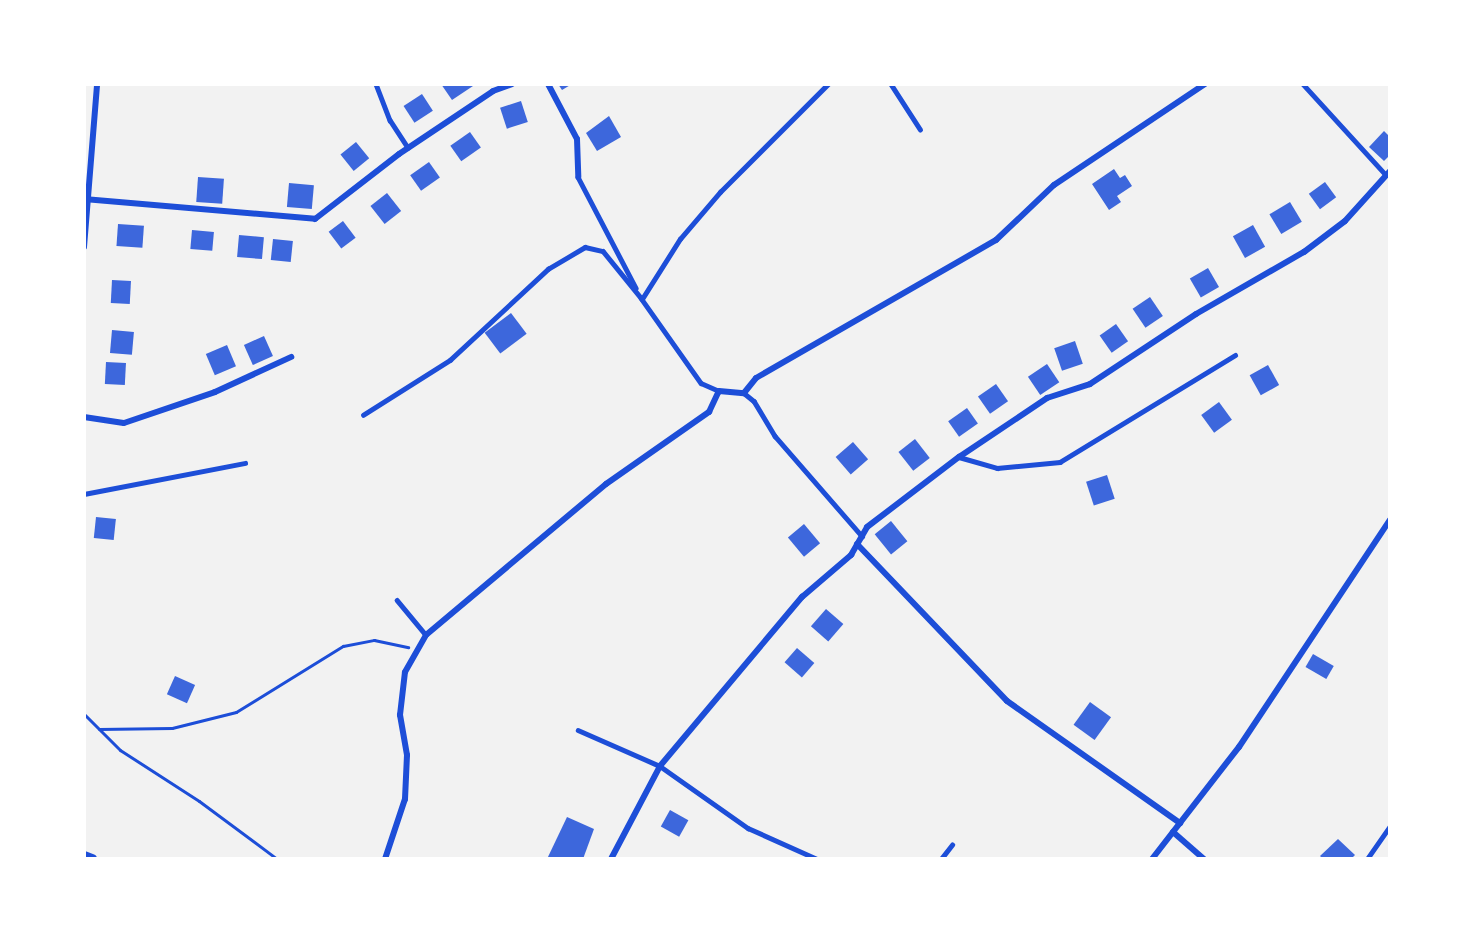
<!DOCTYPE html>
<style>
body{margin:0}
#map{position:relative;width:1474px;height:943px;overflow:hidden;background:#f2f2f2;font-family:"Work Sans",sans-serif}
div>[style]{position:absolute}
.building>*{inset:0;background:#3d67dc;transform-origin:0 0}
.path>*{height:3px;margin:-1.5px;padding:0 1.5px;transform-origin:1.5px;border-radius:1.5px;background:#1d4ed8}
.service>*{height:4.5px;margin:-2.25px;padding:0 2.25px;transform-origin:2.25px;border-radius:2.25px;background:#1d4ed8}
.minor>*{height:6px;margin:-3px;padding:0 3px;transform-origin:3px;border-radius:3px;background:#1d4ed8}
.tertiary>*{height:10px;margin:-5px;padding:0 5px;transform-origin:5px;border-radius:5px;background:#1d4ed8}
span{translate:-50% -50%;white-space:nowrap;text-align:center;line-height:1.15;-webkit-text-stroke:5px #fff;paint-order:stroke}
.frame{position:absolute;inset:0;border:86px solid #fff;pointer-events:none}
</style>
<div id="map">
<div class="building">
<div style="clip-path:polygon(441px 84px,471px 84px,473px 86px,452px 100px)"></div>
<div style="clip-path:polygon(558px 84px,572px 84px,562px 90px)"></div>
<div style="left:422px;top:94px;width:20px;height:22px;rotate:57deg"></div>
<div style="left:521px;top:101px;width:22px;height:22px;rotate:72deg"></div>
<div style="clip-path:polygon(609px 116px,621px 137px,597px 151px,586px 133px)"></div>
<div style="clip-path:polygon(1384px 131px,1390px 137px,1390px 155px,1384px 161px,1369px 147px)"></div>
<div style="left:470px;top:132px;width:19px;height:24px;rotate:55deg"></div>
<div style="left:356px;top:142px;width:21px;height:20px;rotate:51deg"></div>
<div style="left:429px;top:162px;width:19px;height:23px;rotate:55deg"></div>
<div style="clip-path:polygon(1114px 169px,1120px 178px,1125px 175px,1132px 186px,1117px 196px,1121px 202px,1109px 210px,1092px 184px)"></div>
<div style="left:198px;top:177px;width:26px;height:25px;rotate:4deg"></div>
<div style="left:1325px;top:182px;width:19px;height:20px;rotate:54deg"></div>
<div style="left:289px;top:183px;width:25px;height:24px;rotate:5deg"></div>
<div style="left:387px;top:193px;width:23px;height:21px;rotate:52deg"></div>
<div style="left:1290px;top:202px;width:23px;height:24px;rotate:59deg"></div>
<div style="left:343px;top:221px;width:21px;height:18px;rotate:53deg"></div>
<div style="left:118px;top:224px;width:26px;height:22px;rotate:4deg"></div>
<div style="left:1253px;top:225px;width:25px;height:23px;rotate:61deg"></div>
<div style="left:192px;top:230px;width:22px;height:19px;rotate:5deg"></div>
<div style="left:239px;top:235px;width:25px;height:22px;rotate:5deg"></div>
<div style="left:273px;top:239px;width:20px;height:21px;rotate:6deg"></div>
<div style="left:1208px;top:268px;width:22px;height:21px;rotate:60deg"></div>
<div style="left:112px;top:280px;width:19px;height:23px;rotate:3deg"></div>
<div style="left:1150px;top:297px;width:23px;height:21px;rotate:56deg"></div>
<div style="left:511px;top:313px;width:26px;height:33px;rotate:53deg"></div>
<div style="left:1116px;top:324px;width:21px;height:20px;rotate:55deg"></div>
<div style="left:112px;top:330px;width:22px;height:23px;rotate:5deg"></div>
<div style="left:264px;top:336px;width:22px;height:22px;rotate:66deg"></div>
<div style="left:1075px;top:341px;width:24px;height:22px;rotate:71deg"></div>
<div style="left:227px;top:345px;width:23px;height:23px;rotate:67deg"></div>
<div style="left:106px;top:362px;width:20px;height:22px;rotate:3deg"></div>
<div style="left:1047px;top:364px;width:22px;height:23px;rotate:56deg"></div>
<div style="left:1268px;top:365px;width:23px;height:21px;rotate:61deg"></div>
<div style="left:996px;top:384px;width:21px;height:22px;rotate:55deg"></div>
<div style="left:1219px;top:402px;width:22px;height:22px;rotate:54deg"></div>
<div style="left:967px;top:408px;width:19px;height:23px;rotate:55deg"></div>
<div style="left:915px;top:439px;width:24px;height:21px;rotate:52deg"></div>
<div style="left:853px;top:442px;width:23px;height:23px;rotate:49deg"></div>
<div style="left:1107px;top:475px;width:25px;height:22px;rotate:72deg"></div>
<div style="left:96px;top:517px;width:20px;height:21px;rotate:6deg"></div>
<div style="left:891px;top:521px;width:26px;height:21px;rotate:51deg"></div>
<div style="left:804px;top:524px;width:25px;height:21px;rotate:50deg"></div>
<div style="left:826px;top:609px;width:23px;height:23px;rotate:41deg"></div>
<div style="left:797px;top:648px;width:23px;height:19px;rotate:41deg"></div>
<div style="left:1313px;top:654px;width:24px;height:15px;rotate:30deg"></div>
<div style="left:175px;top:676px;width:22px;height:20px;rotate:24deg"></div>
<div style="left:1090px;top:702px;width:26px;height:28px;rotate:36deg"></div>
<div style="left:670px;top:810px;width:21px;height:19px;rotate:29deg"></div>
<div style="clip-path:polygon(567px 817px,594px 829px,583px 859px,547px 859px)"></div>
<div style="clip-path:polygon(1338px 839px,1355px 855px,1351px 859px,1323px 859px,1320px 856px)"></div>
</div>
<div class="path">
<div style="left:84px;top:714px;width:51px;rotate:45deg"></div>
<div style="left:120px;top:750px;width:94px;rotate:32.8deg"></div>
<div style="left:199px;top:801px;width:97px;rotate:36.6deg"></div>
<div style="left:99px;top:729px;width:73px;rotate:-0.8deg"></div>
<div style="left:172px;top:728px;width:66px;rotate:-14deg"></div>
<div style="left:236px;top:712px;width:126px;rotate:-31.7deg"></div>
<div style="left:343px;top:646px;width:32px;rotate:-11deg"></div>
<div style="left:374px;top:640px;width:35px;rotate:12deg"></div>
</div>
<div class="service">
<div style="left:376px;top:84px;width:39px;rotate:69deg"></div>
<div style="left:390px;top:120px;width:33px;rotate:57deg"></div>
<div style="left:891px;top:84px;width:54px;rotate:57.2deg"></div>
<div style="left:1303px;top:84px;width:123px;rotate:47.6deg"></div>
<div style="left:578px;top:177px;width:125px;rotate:62.4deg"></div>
<div style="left:641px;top:298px;width:104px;rotate:54.8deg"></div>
<div style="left:701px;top:383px;width:20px;rotate:24deg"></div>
<div style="left:744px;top:393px;width:13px;rotate:39deg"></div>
<div style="left:754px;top:401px;width:41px;rotate:59deg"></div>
<div style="left:775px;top:436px;width:133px;rotate:49deg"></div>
<div style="left:363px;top:415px;width:103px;rotate:-32.3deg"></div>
<div style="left:450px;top:360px;width:134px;rotate:-42.9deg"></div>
<div style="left:548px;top:269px;width:43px;rotate:-30.7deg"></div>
<div style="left:585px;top:247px;width:18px;rotate:13deg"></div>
<div style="left:603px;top:251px;width:62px;rotate:50.9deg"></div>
<div style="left:642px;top:299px;width:71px;rotate:-57.7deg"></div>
<div style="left:680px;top:239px;width:62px;rotate:-49.6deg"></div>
<div style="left:720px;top:192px;width:153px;rotate:-45deg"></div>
<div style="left:959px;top:457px;width:40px;rotate:16deg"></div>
<div style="left:997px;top:468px;width:63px;rotate:-5.4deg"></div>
<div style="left:1060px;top:462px;width:205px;rotate:-31.4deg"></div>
<div style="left:84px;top:494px;width:164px;rotate:-10.9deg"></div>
<div style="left:397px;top:600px;width:45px;rotate:50.4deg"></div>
<div style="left:578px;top:730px;width:90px;rotate:23.7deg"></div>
<div style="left:660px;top:766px;width:108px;rotate:35.2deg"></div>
<div style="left:748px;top:828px;width:76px;rotate:24.2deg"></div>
<div style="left:941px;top:859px;width:18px;rotate:-52deg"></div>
<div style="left:1367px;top:859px;width:40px;rotate:-55.1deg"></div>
</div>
<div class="minor">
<div style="left:548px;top:84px;width:62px;rotate:62.2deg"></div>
<div style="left:577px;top:139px;width:38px;rotate:88deg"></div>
<div style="left:84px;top:199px;width:232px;rotate:4.9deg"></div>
<div style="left:315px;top:219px;width:106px;rotate:-37.7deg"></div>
<div style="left:399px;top:154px;width:113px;rotate:-33.8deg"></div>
<div style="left:493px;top:91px;width:20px;rotate:-20deg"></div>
<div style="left:84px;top:247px;width:164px;rotate:-85.4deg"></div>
<div style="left:84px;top:417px;width:40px;rotate:8.5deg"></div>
<div style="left:124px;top:423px;width:96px;rotate:-18.8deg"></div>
<div style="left:215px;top:392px;width:84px;rotate:-24.7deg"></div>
<div style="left:857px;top:544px;width:217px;rotate:46.3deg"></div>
<div style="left:1007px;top:701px;width:212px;rotate:35.2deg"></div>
<div style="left:1173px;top:832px;width:41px;rotate:41.1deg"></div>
<div style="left:385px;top:859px;width:63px;rotate:-71.6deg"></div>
<div style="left:405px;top:799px;width:44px;rotate:-87.4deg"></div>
<div style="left:407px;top:755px;width:41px;rotate:-99.9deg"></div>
<div style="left:400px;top:715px;width:43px;rotate:-83.4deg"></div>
<div style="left:405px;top:672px;width:43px;rotate:-60.4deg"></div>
<div style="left:426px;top:635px;width:235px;rotate:-40deg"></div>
<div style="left:606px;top:484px;width:126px;rotate:-35deg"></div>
<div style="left:709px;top:412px;width:23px;rotate:-65deg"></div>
<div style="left:719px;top:391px;width:25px;rotate:5deg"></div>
<div style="left:744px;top:393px;width:19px;rotate:-51deg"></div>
<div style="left:756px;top:378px;width:277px;rotate:-29.9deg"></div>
<div style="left:996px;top:240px;width:80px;rotate:-43.5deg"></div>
<div style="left:1054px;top:185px;width:182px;rotate:-33.8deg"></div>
<div style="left:611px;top:859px;width:105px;rotate:-62.2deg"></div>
<div style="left:660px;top:766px;width:221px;rotate:-50deg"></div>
<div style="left:802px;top:597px;width:65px;rotate:-40.6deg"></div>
<div style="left:851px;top:555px;width:32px;rotate:-60deg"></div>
<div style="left:867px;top:527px;width:116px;rotate:-37.3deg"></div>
<div style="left:959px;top:457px;width:106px;rotate:-33.8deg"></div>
<div style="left:1047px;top:398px;width:45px;rotate:-18deg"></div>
<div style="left:1090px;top:384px;width:127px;rotate:-33.4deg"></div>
<div style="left:1196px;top:314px;width:125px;rotate:-29.9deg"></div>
<div style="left:1304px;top:252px;width:51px;rotate:-37.1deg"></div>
<div style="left:1345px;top:221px;width:67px;rotate:-48deg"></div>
<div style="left:1152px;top:859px;width:142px;rotate:-52.2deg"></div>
<div style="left:1239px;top:747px;width:273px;rotate:-56.4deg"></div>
</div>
<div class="tertiary">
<div style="left:84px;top:856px;width:9px;rotate:21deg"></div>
</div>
<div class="frame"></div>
</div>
